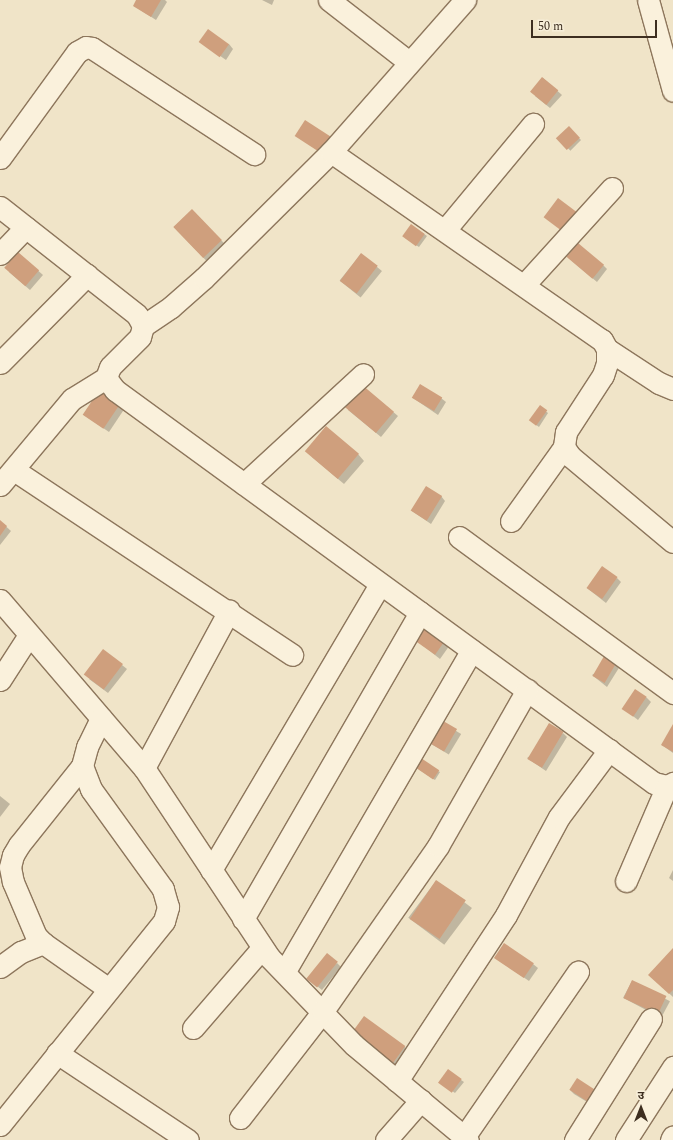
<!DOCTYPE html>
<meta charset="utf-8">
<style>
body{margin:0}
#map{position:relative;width:673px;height:1140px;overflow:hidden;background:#f0e4c8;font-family:Spectral,"Noto Sans Devanagari",serif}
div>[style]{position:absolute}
.shadow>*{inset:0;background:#0003;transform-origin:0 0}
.building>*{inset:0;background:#cf9f7d;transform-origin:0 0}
.roads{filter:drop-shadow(1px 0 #8d765c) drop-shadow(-1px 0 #8d765c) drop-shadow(0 1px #8d765c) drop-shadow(0 -1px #8d765c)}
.minor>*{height:21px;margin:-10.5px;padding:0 10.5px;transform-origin:10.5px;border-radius:10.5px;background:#faf1dc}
span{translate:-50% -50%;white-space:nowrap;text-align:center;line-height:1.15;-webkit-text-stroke:3.5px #f7eed8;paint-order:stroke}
.north{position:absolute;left:621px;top:1088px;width:40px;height:40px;-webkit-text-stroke:3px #f7eed8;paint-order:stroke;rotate:0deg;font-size:11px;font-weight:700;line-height:16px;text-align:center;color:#3d2e20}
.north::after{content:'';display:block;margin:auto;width:14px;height:18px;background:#3d2e20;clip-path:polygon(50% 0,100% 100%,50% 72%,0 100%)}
.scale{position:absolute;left:531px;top:20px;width:126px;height:18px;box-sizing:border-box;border:2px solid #3d2e20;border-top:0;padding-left:5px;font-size:12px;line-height:14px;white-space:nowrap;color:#3d2e20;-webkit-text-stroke:3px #f7eed8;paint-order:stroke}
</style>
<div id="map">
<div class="shadow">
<div style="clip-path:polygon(137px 0,165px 0,167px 2px,156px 20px,134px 6px)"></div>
<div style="clip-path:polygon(262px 0,274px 0,272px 5px)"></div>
<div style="clip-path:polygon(200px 42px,229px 44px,233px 49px,226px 60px)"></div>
<div style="clip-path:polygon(543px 78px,562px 95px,550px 108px,535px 96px)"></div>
<div style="left:569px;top:128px;width:17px;height:15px;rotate:45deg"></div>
<div style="clip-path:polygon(296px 135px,337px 144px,328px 158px)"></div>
<div style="left:192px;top:210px;width:49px;height:25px;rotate:46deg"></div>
<div style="clip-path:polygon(411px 225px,427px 236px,419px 247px,405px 238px)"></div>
<div style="clip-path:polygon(18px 253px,43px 275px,30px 290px,9px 272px)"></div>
<div style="left:361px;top:254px;width:27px;height:34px;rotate:39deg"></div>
<div style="clip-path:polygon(572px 261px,603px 265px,607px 269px,597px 282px)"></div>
<div style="clip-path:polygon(361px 385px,398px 416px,381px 437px,348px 410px)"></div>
<div style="clip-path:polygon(413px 398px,441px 398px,446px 402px,438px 415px)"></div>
<div style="clip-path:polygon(121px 404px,125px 408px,109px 432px,84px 415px)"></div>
<div style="clip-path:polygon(540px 407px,548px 413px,539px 427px,532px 422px)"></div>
<div style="clip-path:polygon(358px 454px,364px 461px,344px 484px,312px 457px)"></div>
<div style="clip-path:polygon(441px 496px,445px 501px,431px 524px,412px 511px)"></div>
<div style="clip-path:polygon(0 521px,11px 531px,0 545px)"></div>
<div style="clip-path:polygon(617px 578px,621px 582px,606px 603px,587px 588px)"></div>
<div style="clip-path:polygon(417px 641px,452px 642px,440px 659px)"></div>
<div style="clip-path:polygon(618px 659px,622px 663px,607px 687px,592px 675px)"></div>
<div style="clip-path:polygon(122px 665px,127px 669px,108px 693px,89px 679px)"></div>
<div style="clip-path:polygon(646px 697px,651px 702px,638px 720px,624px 709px)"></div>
<div style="left:438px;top:720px;width:27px;height:24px;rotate:31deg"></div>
<div style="clip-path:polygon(673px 726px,673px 753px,662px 745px)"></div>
<div style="clip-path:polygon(563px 733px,567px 737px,546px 771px,527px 758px)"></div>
<div style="clip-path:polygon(418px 769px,438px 771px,440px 772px,435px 780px)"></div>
<div style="clip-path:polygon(0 796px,10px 804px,0 817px)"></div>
<div style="clip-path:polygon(673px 870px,673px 881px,669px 878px)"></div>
<div style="left:436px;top:881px;width:45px;height:46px;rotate:37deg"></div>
<div style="clip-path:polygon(673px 949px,673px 997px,649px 975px)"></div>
<div style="clip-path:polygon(495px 958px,533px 964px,538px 968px,529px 981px)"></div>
<div style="clip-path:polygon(337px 963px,341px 967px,322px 990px,312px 982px)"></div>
<div style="left:632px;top:981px;width:43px;height:19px;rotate:28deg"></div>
<div style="clip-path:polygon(357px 1038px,404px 1046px,408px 1051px,397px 1067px)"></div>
<div style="clip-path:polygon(448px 1071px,464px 1082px,455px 1093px,442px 1084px)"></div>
<div style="clip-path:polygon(570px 1090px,599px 1094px,597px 1108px,574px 1094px)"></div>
</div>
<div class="building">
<div style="clip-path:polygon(136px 0,161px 0,151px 17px,133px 6px)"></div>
<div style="left:208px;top:29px;width:26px;height:16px;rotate:36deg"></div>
<div style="left:542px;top:77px;width:21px;height:19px;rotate:39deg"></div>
<div style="left:305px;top:120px;width:35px;height:19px;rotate:33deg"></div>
<div style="left:569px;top:126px;width:16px;height:18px;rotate:47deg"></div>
<div style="left:558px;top:198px;width:25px;height:24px;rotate:37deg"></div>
<div style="left:192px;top:209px;width:43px;height:26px;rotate:46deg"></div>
<div style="left:411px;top:224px;width:17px;height:15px;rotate:36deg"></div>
<div style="left:578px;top:243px;width:34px;height:18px;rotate:40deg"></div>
<div style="left:18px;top:252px;width:28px;height:21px;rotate:41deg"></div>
<div style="left:361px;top:253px;width:21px;height:35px;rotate:37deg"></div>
<div style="left:361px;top:384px;width:43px;height:28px;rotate:40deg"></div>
<div style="left:420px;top:384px;width:26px;height:16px;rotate:31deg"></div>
<div style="left:100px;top:389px;width:25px;height:31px;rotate:34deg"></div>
<div style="left:540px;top:405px;width:9px;height:19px;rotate:36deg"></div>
<div style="left:326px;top:426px;width:43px;height:33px;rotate:40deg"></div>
<div style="left:426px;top:486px;width:19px;height:29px;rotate:32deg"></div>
<div style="clip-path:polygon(0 520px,7px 526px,0 536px)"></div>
<div style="left:602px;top:566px;width:19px;height:27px;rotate:35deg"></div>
<div style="left:428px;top:623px;width:24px;height:22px;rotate:35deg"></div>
<div style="left:103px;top:649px;width:25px;height:32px;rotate:37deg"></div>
<div style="left:607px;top:651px;width:14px;height:29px;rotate:30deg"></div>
<div style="left:635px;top:689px;width:14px;height:24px;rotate:34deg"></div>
<div style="left:438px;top:718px;width:22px;height:26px;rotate:30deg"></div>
<div style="left:549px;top:723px;width:17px;height:42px;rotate:31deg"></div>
<div style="clip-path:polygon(673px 724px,673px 752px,661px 745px)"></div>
<div style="left:421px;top:758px;width:22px;height:11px;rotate:34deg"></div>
<div style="left:436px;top:880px;width:36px;height:47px;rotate:34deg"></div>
<div style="left:504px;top:943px;width:36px;height:18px;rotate:34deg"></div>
<div style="clip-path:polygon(673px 948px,673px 990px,669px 994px,648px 975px)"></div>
<div style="left:327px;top:953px;width:14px;height:33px;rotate:39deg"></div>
<div style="left:632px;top:980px;width:38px;height:20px;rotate:25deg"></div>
<div style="left:364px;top:1016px;width:51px;height:21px;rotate:36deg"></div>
<div style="left:448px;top:1069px;width:17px;height:17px;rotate:36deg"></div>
<div style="left:577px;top:1078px;width:27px;height:14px;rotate:33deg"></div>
</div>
<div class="roads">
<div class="minor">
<div style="left:329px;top:0;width:101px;rotate:37.8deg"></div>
<div style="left:648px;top:0;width:94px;rotate:74.6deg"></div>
<div style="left:331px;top:152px;width:330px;rotate:34.8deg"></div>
<div style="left:602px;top:340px;width:10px;rotate:61deg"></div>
<div style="left:607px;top:349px;width:14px;rotate:90deg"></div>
<div style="left:607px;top:363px;width:13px;rotate:108deg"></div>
<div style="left:603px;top:375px;width:68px;rotate:123deg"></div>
<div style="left:566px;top:432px;width:15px;rotate:98deg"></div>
<div style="left:564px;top:447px;width:11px;rotate:56deg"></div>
<div style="left:570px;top:456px;width:134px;rotate:39.9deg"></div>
<div style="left:0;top:158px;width:131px;rotate:-54deg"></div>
<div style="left:77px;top:52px;width:10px;rotate:-29deg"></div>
<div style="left:86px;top:47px;width:6px;rotate:9deg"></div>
<div style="left:92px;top:48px;width:194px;rotate:33.2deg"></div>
<div style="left:0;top:207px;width:174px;rotate:38.2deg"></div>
<div style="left:137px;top:315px;width:13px;rotate:61deg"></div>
<div style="left:143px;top:326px;width:11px;rotate:105deg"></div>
<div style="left:140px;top:337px;width:42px;rotate:135deg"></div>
<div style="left:110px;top:367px;width:12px;rotate:110deg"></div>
<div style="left:106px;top:378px;width:15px;rotate:53deg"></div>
<div style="left:115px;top:390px;width:667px;rotate:36.1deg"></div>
<div style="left:654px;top:783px;width:13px;rotate:13deg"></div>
<div style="left:667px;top:786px;width:7px;rotate:-27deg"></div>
<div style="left:445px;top:230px;width:138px;rotate:-50.3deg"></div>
<div style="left:0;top:254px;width:37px;rotate:-46deg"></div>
<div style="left:524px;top:285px;width:131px;rotate:-47.8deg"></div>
<div style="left:143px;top:326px;width:34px;rotate:-34deg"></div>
<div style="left:171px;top:307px;width:44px;rotate:-41.3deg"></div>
<div style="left:204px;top:278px;width:179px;rotate:-44.8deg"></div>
<div style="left:331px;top:152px;width:203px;rotate:-48.6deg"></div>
<div style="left:607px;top:349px;width:62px;rotate:33.2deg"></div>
<div style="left:659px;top:383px;width:15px;rotate:23deg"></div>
<div style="left:0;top:363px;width:124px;rotate:-45.3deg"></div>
<div style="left:14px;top:470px;width:334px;rotate:33.6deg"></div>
<div style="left:244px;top:484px;width:162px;rotate:-42.7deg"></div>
<div style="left:0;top:485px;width:112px;rotate:-50.1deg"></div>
<div style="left:72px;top:399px;width:40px;rotate:-32deg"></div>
<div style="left:511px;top:521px;width:91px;rotate:-54.4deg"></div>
<div style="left:459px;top:537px;width:265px;rotate:36.1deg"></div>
<div style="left:0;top:600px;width:221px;rotate:49.4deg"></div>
<div style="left:144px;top:768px;width:227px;rotate:56.5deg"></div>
<div style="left:269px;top:957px;width:122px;rotate:46deg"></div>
<div style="left:354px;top:1045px;width:148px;rotate:39.8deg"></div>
<div style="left:0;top:680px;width:54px;rotate:-57.2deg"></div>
<div style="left:82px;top:766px;width:101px;rotate:128.6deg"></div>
<div style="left:19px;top:845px;width:12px;rotate:121deg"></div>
<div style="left:13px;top:855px;width:12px;rotate:104deg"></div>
<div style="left:10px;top:867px;width:15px;rotate:79deg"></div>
<div style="left:13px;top:882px;width:59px;rotate:66.9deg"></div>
<div style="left:36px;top:936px;width:10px;rotate:45deg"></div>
<div style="left:43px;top:943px;width:80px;rotate:34.9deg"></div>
<div style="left:144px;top:768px;width:179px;rotate:-61.6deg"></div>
<div style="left:211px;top:870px;width:332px;rotate:-59.4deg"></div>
<div style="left:626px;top:881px;width:103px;rotate:-66.7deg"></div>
<div style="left:243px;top:919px;width:354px;rotate:-60deg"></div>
<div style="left:0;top:967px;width:26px;rotate:-36deg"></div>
<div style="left:21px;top:952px;width:24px;rotate:-22deg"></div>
<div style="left:285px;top:971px;width:371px;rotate:-59.8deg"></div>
<div style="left:193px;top:1028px;width:106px;rotate:-49.2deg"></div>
<div style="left:57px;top:1053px;width:157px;rotate:33.6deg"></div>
<div style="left:397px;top:1081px;width:199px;rotate:-56.7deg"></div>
<div style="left:506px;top:915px;width:111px;rotate:-61.6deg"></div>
<div style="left:559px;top:817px;width:84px;rotate:-53.3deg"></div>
<div style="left:240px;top:1118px;width:135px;rotate:-52.2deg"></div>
<div style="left:323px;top:1011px;width:201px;rotate:-55.1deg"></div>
<div style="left:438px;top:846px;width:180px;rotate:-60.3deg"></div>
<div style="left:0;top:1125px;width:262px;rotate:-51.2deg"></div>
<div style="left:164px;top:921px;width:15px;rotate:-74deg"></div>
<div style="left:168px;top:907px;width:19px;rotate:-106deg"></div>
<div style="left:163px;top:889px;width:123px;rotate:-125.8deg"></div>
<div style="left:91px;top:789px;width:25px;rotate:-111deg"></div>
<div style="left:82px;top:766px;width:20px;rotate:-75deg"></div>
<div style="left:87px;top:747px;width:32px;rotate:-64deg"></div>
<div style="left:464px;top:1137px;width:201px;rotate:-55.4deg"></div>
<div style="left:386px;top:1140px;width:53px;rotate:-48.8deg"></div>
<div style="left:575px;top:1140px;width:143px;rotate:-57.9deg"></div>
<div style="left:626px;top:1140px;width:87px;rotate:-57.2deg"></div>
<div style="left:671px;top:1140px;width:4px;rotate:-63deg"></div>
</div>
</div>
<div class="north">उ</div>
<div class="scale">50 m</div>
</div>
